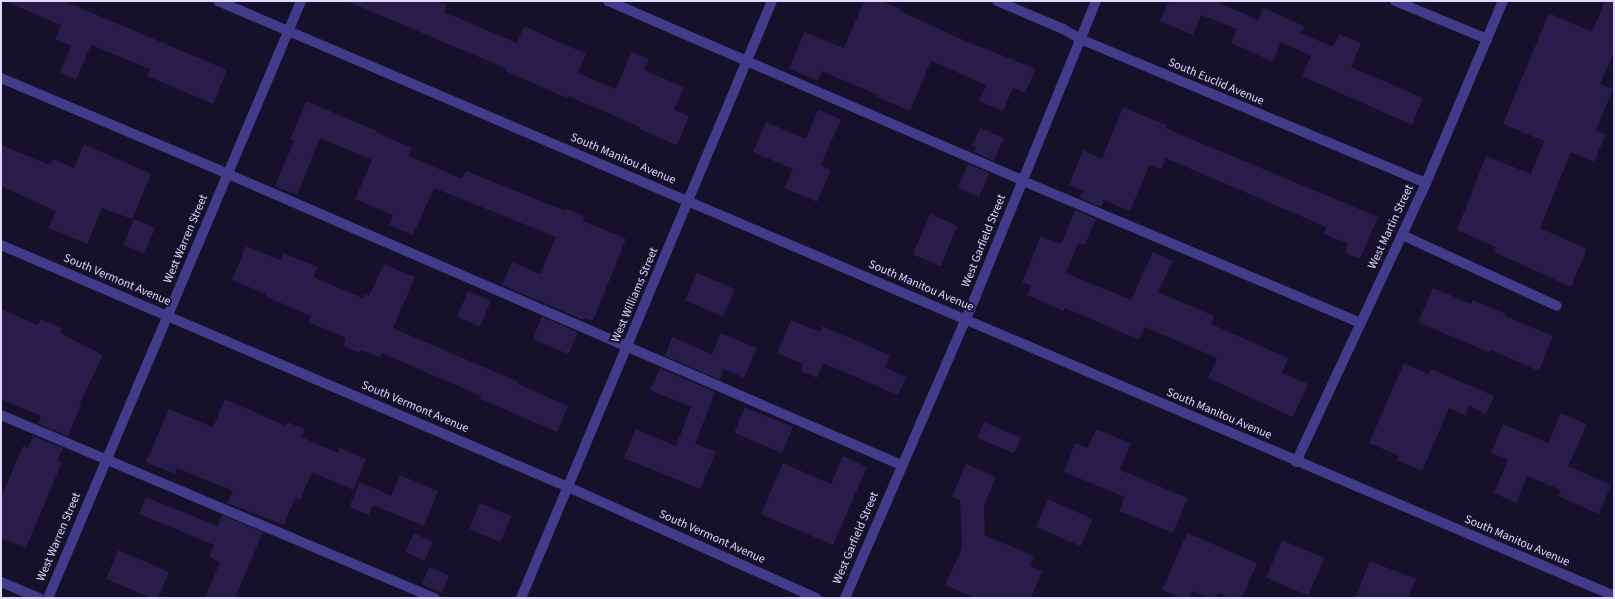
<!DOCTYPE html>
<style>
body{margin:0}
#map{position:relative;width:1615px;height:599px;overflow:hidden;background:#16102a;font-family:"Source Sans 3",sans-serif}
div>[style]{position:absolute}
.building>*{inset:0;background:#281c4b;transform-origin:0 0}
.minor>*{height:10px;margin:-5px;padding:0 5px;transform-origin:5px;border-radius:5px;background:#413b89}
span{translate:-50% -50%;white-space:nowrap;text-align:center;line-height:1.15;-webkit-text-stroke:4px #16102a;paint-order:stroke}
.street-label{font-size:12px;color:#dfd9ff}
.frame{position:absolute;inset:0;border:2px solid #dfd9ff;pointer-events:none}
</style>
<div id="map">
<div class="building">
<div style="clip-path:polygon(4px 1px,64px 1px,227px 70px,213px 104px,147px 76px,150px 69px,91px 45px,76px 80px,60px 73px,71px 46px,55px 39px,61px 25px)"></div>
<div style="clip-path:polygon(347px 1px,437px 1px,446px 5px,444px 12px,517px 43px,524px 26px,586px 54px,578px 73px,616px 89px,631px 52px,649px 59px,644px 70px,684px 87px,674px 110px,689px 116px,677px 145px,639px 129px,640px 127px,568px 96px,567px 98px,506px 71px,507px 69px)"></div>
<div style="clip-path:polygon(864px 1px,881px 1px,901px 9px,900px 11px,961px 39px,1036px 69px,1025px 93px,1013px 88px,1003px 111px,979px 101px,986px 85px,931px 61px,910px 111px,877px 97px,878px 95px,822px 71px,818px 81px,789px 69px,804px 32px,844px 48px)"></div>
<div style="clip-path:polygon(1169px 1px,1215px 1px,1258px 20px,1264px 8px,1304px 26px,1301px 33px,1333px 47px,1339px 34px,1361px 43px,1351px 67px,1423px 98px,1412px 125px,1302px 76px,1311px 56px,1281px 42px,1273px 62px,1231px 43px,1237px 29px,1201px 15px,1193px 35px,1160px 21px,1168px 2px,1184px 9px)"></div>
<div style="clip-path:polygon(1605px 1px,1614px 1px,1614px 52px,1600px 84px,1613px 89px,1596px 130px,1606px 134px,1594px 162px,1571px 152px,1540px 228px,1587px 249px,1571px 287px,1494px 252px,1496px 247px,1457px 230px,1486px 156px,1531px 174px,1544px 141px,1503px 124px,1549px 13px,1592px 32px)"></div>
<div style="clip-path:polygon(306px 101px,377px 131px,376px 132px,412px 148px,409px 156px,462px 179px,466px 171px,566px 211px,567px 209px,584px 216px,583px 221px,626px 239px,593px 321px,584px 318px,583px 320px,502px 285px,512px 262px,540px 274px,556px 237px,434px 188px,413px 235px,389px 225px,393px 215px,355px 199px,372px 160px,320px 138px,297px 195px,275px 186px,294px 141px,290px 140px)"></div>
<div style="clip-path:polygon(1123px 107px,1166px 125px,1165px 128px,1378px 217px,1360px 259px,1345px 253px,1348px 244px,1324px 234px,1326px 227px,1165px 158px,1162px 169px,1149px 166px,1130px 211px,1104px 200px,1101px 207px,1080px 198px,1083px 191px,1069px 185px,1083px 150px,1102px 159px)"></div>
<div style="clip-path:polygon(818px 110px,841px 119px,821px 165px,831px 170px,817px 202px,784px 188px,793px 169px,753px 152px,766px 122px,806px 139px)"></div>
<div style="clip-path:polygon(980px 128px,1004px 138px,994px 161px,974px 152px,976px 147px,972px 145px)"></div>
<div style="clip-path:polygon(84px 144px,151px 174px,132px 219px,102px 208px,87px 244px,49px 228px,56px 211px,1px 186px,1px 145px,50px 165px,53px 159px,74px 168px)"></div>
<div style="left:968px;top:164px;width:23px;height:26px;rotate:23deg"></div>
<div style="clip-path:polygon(1075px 210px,1096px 219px,1085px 245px,1078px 243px,1066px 273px,1131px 300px,1153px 252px,1173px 261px,1158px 292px,1214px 316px,1211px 324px,1288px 358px,1282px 373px,1308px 384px,1293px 417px,1208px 378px,1217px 358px,1145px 327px,1139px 340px,1065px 308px,1064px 311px,1027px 295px,1031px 286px,1022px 282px,1041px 236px,1061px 244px)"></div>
<div style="left:930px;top:214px;width:30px;height:44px;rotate:23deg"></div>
<div style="left:134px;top:219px;width:23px;height:28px;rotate:23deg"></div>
<div style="clip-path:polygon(246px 246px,280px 260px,283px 253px,318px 267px,313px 277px,363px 298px,364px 294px,369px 296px,384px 264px,415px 277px,393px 328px,519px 382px,518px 384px,568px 406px,557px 432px,480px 399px,481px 396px,382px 353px,380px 357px,361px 350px,360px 353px,343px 346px,346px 338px,308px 322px,311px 316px,265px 296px,266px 294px,232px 280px)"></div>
<div style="left:697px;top:273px;width:41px;height:30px;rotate:23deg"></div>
<div style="clip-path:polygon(1433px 288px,1471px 304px,1473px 300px,1506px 314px,1505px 316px,1553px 336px,1539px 371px,1491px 350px,1490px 353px,1418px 322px)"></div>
<div style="left:468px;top:291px;width:25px;height:28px;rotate:23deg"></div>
<div style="clip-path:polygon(1px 309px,38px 325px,41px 319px,62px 328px,60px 333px,103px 355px,79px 405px,81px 405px,68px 436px,38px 424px,41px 416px,1px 399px)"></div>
<div style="left:542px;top:317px;width:39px;height:24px;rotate:23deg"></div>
<div style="clip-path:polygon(791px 320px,820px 332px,822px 326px,890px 355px,885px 368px,906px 377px,898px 395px,823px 363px,817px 378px,801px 371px,803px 364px,777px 353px)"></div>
<div style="clip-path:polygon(721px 333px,757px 348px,744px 378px,724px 369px,720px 380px,665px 356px,672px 337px,712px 354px)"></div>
<div style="clip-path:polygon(1404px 363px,1429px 374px,1431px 369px,1494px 396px,1486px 414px,1469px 406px,1465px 415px,1449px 408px,1422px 471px,1397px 460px,1399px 456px,1369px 443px)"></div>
<div style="clip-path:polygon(660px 368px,715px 392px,695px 444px,716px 452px,700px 489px,624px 458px,636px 429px,676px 446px,691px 407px,650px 390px)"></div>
<div style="clip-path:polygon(225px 399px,286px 426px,287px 422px,305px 429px,301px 437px,338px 453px,340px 448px,366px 459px,353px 490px,312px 472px,300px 500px,295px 498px,284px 525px,227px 503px,233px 491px,177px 468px,175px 474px,146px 462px,169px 409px,213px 427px)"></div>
<div style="left:745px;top:407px;width:52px;height:28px;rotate:23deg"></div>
<div style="clip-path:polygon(1561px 413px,1587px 424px,1568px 466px,1611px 485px,1599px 514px,1558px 496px,1561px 490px,1527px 476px,1516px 503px,1494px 493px,1508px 460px,1491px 453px,1503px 424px,1548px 443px)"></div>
<div style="left:984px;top:422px;width:40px;height:17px;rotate:23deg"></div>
<div style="clip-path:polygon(1096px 429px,1131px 443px,1120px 470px,1188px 498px,1173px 533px,1119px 511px,1125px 497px,1064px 472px,1075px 443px,1088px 448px)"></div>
<div style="clip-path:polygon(33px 436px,63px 448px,57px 460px,62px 462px,26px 548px,1px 538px,1px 498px,23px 446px,28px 448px)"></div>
<div style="clip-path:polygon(843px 456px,867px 467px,833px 545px,761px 514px,783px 463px,831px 484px)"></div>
<div style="clip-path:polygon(966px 464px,996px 477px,984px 505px,985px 535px,1034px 556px,1030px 566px,1042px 571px,1031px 598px,975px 598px,945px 585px,962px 548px,960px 500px,952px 497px)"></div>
<div style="clip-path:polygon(400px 475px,438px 491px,424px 526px,373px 505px,369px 515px,349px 507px,360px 482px,391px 496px)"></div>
<div style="clip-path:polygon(146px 497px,218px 526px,222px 515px,263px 532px,235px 598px,205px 598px,220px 562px,209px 557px,214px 545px,139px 514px)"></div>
<div style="left:1048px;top:499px;width:49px;height:30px;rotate:24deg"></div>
<div style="left:480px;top:503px;width:34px;height:28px;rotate:23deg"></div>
<div style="left:414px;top:533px;width:21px;height:21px;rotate:25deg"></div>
<div style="clip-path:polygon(1187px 533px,1257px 563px,1242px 598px,1230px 598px,1218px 593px,1215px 598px,1209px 598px,1192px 591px,1189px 598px,1182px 598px,1162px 590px)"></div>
<div style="left:1282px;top:540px;width:46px;height:41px;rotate:23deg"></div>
<div style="clip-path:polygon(118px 550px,169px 572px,158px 598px,151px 598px,106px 579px)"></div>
<div style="clip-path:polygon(1370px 561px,1416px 579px,1408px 598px,1355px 598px)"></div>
<div style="left:429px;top:567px;width:22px;height:19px;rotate:22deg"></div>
</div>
<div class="minor">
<div style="left:218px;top:1px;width:1518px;rotate:23.08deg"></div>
<div style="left:608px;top:1px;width:452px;rotate:23.4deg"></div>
<div style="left:1023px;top:181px;width:366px;rotate:22.8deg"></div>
<div style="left:997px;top:1px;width:72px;rotate:23deg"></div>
<div style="left:1063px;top:29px;width:20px;rotate:30deg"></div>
<div style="left:1080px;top:39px;width:375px;rotate:22.6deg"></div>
<div style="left:1395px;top:1px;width:100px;rotate:22.4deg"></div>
<div style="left:1px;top:78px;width:246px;rotate:22.9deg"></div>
<div style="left:228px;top:174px;width:733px;rotate:23.38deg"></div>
<div style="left:1402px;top:235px;width:170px;rotate:24.6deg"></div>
<div style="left:1px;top:245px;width:616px;rotate:23.11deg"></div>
<div style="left:568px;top:487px;width:272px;rotate:24.1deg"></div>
<div style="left:1px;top:415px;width:471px;rotate:22.9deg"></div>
<div style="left:1296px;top:462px;width:308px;rotate:-65deg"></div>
<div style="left:1426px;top:183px;width:198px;rotate:-67.1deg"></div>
<div style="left:1px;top:582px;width:41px;rotate:22.8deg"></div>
<div style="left:48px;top:598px;width:648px;rotate:-67.03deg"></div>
<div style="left:521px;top:598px;width:648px;rotate:-67.2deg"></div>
<div style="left:845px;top:598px;width:325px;rotate:-66.6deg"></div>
<div style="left:974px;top:300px;width:323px;rotate:-67.8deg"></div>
</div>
<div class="street-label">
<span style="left:1216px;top:82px;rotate:23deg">South Euclid Avenue</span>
<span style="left:623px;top:159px;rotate:23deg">South Manitou Avenue</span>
<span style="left:1391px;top:227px;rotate:-65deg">West Martin Street</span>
<span style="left:186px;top:239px;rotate:-67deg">West Warren Street</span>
<span style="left:984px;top:241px;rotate:-68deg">West Garfield Street</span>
<span style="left:117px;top:280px;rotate:23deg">South Vermont Avenue</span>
<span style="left:921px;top:286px;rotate:23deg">South Manitou Avenue</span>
<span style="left:635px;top:295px;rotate:-67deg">West Williams Street</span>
<span style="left:415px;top:407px;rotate:23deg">South Vermont Avenue</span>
<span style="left:1219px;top:414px;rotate:23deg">South Manitou Avenue</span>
<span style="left:59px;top:537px;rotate:-67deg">West Warren Street</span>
<span style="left:712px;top:537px;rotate:24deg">South Vermont Avenue</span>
<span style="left:856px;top:538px;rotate:-67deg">West Garfield Street</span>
<span style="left:1517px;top:541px;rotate:23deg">South Manitou Avenue</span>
</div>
<div class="frame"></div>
</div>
